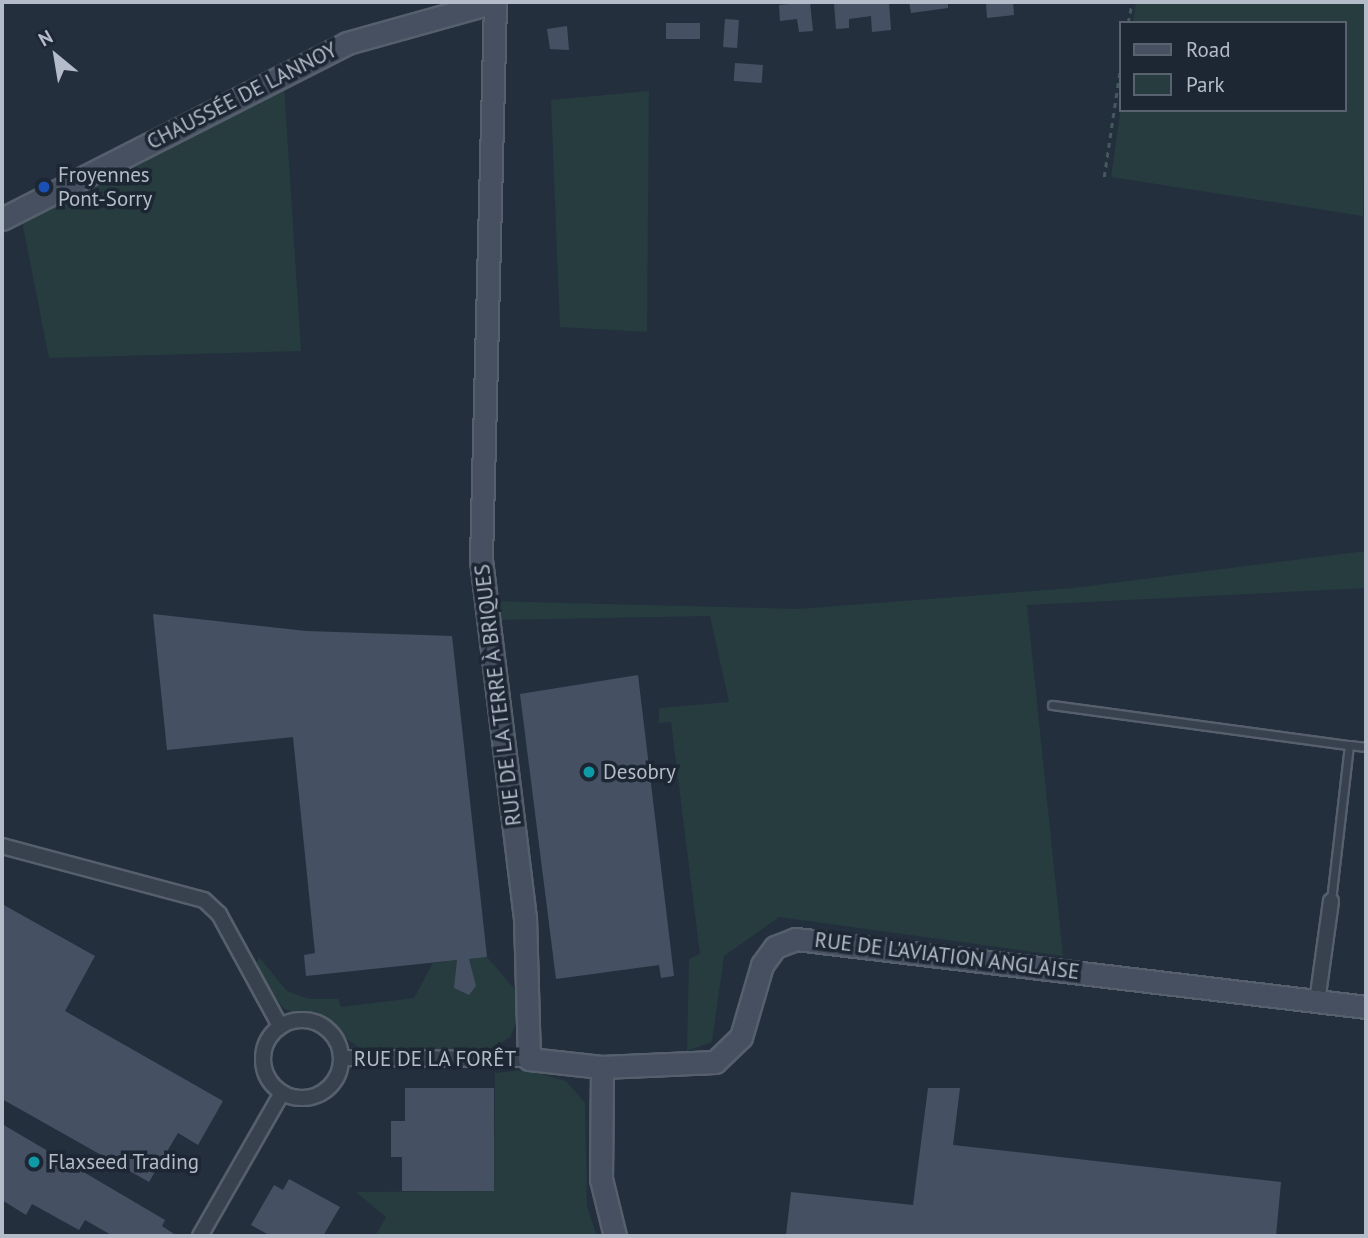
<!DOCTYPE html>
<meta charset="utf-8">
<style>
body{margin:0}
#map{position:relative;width:1368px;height:1238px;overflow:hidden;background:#242f3e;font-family:"PT Sans",sans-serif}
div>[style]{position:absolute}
.green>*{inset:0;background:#263c3f}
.building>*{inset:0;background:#455162;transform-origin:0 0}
.path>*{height:2.5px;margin-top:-1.25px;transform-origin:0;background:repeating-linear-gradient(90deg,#44595c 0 5px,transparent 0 10px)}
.roads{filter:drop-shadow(2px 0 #565f6c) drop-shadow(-2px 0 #565f6c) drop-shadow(0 2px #565f6c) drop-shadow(0 -2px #565f6c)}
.lane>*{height:7px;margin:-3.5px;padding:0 3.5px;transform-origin:3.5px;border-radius:3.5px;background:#38414e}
.street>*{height:14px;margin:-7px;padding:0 7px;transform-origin:7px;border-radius:7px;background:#38414e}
.street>.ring{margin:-7px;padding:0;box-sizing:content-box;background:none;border:14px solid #38414e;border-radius:50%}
.secondary>*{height:21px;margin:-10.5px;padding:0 10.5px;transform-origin:10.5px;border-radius:10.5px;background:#465061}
.dots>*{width:19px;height:19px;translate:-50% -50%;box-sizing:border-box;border:4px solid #1d2633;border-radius:50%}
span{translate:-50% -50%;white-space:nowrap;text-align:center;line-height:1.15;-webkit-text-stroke:7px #1d2633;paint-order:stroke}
.street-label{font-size:21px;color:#b4bcc9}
.poi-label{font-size:21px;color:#b4bcc9}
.left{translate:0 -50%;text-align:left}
.frame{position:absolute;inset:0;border:4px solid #b4bcc9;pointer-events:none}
.legend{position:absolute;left:1119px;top:21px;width:228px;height:91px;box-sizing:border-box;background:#1d2633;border:2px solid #59626f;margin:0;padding:9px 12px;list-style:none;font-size:21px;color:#b4bcc9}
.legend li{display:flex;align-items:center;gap:14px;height:35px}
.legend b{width:35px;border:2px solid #59626f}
.north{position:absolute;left:21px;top:21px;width:70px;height:70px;-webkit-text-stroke:5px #1d2633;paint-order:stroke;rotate:330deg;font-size:19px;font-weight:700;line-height:28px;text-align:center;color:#b4bcc9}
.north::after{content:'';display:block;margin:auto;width:24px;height:32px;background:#b4bcc9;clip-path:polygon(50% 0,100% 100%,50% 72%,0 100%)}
</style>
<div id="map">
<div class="green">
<div style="clip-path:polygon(1136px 2px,1366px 2px,1363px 216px,1111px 177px,1121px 106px,1345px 110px,1345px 23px,1133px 23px)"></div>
<div style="clip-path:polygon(284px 85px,301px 351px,49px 358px,22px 221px)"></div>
<div style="clip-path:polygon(649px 91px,647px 332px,560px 327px,551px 100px)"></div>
<div style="clip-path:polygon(1366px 551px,1366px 588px,1027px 605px,1063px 956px,779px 917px,724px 956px,712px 1042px,687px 1051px,689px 959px,700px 954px,671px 722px,659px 723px,659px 708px,729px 702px,710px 616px,495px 620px,492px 601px,798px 609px,1073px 588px)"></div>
<div style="clip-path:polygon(259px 957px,287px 991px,309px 999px,338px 999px,341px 1007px,414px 998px,433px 963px,457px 960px,470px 970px,469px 959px,487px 957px,517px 992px,516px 1023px,510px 1037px,484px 1054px,362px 1050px,328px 1025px,284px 1009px,261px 980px,255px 967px)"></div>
<div style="clip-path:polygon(525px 1070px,566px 1081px,585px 1103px,587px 1207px,597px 1236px,375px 1236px,386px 1217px,356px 1192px,494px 1191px,495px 1073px)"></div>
</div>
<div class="building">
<div style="clip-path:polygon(810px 2px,813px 31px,799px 32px,797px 19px,780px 21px,779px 5px)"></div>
<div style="clip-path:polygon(889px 2px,891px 30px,872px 32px,871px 16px,849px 19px,849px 28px,836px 29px,834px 3px)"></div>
<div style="clip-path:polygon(909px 2px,948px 2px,948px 8px,911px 13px)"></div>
<div style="clip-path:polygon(986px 2px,1013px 2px,1014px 15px,987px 18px)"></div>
<div style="left:725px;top:19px;width:14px;height:28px;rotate:4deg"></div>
<div style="left:700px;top:23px;width:16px;height:34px;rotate:90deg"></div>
<div style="clip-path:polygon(567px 26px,569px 50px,550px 49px,547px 29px)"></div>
<div style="left:735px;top:63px;width:28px;height:18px;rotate:4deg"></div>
<div style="clip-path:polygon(153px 614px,306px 631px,452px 636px,487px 957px,469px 959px,476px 986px,469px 995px,454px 988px,457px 960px,306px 976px,304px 955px,315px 953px,293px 737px,167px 750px)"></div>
<div style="clip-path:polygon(638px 675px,674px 976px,661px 978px,659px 965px,556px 979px,520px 694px)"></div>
<div style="clip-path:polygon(2px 904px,95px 956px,65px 1011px,223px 1101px,198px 1145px,178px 1133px,149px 1182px,2px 1099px)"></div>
<div style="clip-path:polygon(405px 1088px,494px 1088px,494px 1191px,402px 1191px,402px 1157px,391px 1157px,391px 1121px,405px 1121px)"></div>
<div style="clip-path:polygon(928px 1088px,960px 1088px,953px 1145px,1281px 1182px,1276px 1236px,786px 1235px,791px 1192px,913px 1205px)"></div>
<div style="clip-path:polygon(2px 1124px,165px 1220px,162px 1226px,177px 1236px,113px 1236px,85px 1220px,79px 1230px,32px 1204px,26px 1215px,2px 1200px)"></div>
<div style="clip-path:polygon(289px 1179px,340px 1207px,323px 1236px,271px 1236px,251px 1225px,274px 1185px,283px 1190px)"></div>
</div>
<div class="path">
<div style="left:1128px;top:23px;width:21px;rotate:-79deg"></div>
<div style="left:1104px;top:177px;width:115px;rotate:-81.5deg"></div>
<div style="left:1366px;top:207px;width:19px;rotate:90deg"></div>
</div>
<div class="roads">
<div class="lane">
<div style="left:1052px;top:705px;width:300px;rotate:7.7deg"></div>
<div style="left:1349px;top:745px;width:157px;rotate:96.6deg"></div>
<div style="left:1349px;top:745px;width:17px;rotate:7deg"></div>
</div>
<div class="street">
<div style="left:2px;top:846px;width:209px;rotate:15deg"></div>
<div style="left:204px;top:900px;width:21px;rotate:43deg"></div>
<div style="left:219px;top:914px;width:128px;rotate:61.4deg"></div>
<div style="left:1317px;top:1002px;width:102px;rotate:-82.1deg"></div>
<div class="ring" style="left:263px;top:1020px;width:64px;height:64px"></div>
<div style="left:341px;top:1058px;width:188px;rotate:0.3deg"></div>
<div style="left:200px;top:1236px;width:165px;rotate:-60.2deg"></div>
</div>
<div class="secondary">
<div style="left:495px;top:2px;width:558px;rotate:91.44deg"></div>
<div style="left:481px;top:560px;width:360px;rotate:83deg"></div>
<div style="left:525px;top:917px;width:142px;rotate:88.4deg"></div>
<div style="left:529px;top:1059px;width:73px;rotate:6.3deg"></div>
<div style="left:602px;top:1067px;width:113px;rotate:-2.5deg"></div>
<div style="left:715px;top:1062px;width:36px;rotate:-44deg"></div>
<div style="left:741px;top:1037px;width:75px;rotate:-73.7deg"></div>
<div style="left:762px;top:965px;width:22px;rotate:-54deg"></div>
<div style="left:775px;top:947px;width:22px;rotate:-21deg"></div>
<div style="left:796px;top:939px;width:574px;rotate:6.8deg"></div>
<div style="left:2px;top:219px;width:387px;rotate:-27deg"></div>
<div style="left:347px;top:43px;width:153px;rotate:-15.6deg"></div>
<div style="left:602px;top:1067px;width:112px;rotate:90.5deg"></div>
<div style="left:601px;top:1179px;width:59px;rotate:76.2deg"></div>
</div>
</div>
<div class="dots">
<div style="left:44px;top:187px;background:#1a4fb4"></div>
<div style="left:589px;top:772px;background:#0f9aa8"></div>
<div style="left:34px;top:1162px;background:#0f9aa8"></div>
</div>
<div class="street-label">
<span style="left:242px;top:96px;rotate:-27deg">CHAUSSÉE DE LANNOY</span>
<span style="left:498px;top:695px;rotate:-97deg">RUE DE LA TERRE À BRIQUES</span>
<span style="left:947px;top:956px;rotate:7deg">RUE DE L'AVIATION ANGLAISE</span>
<span style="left:435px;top:1059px">RUE DE LA FORÊT</span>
</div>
<div class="poi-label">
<span class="left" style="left:58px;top:187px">Froyennes<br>Pont-Sorry</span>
<span class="left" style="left:603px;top:772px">Desobry</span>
<span class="left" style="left:48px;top:1162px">Flaxseed Trading</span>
</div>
<div class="frame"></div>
<ul class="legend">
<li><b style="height:9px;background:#465061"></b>Road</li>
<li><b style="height:19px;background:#263c3f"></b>Park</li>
</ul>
<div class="north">N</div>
</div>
